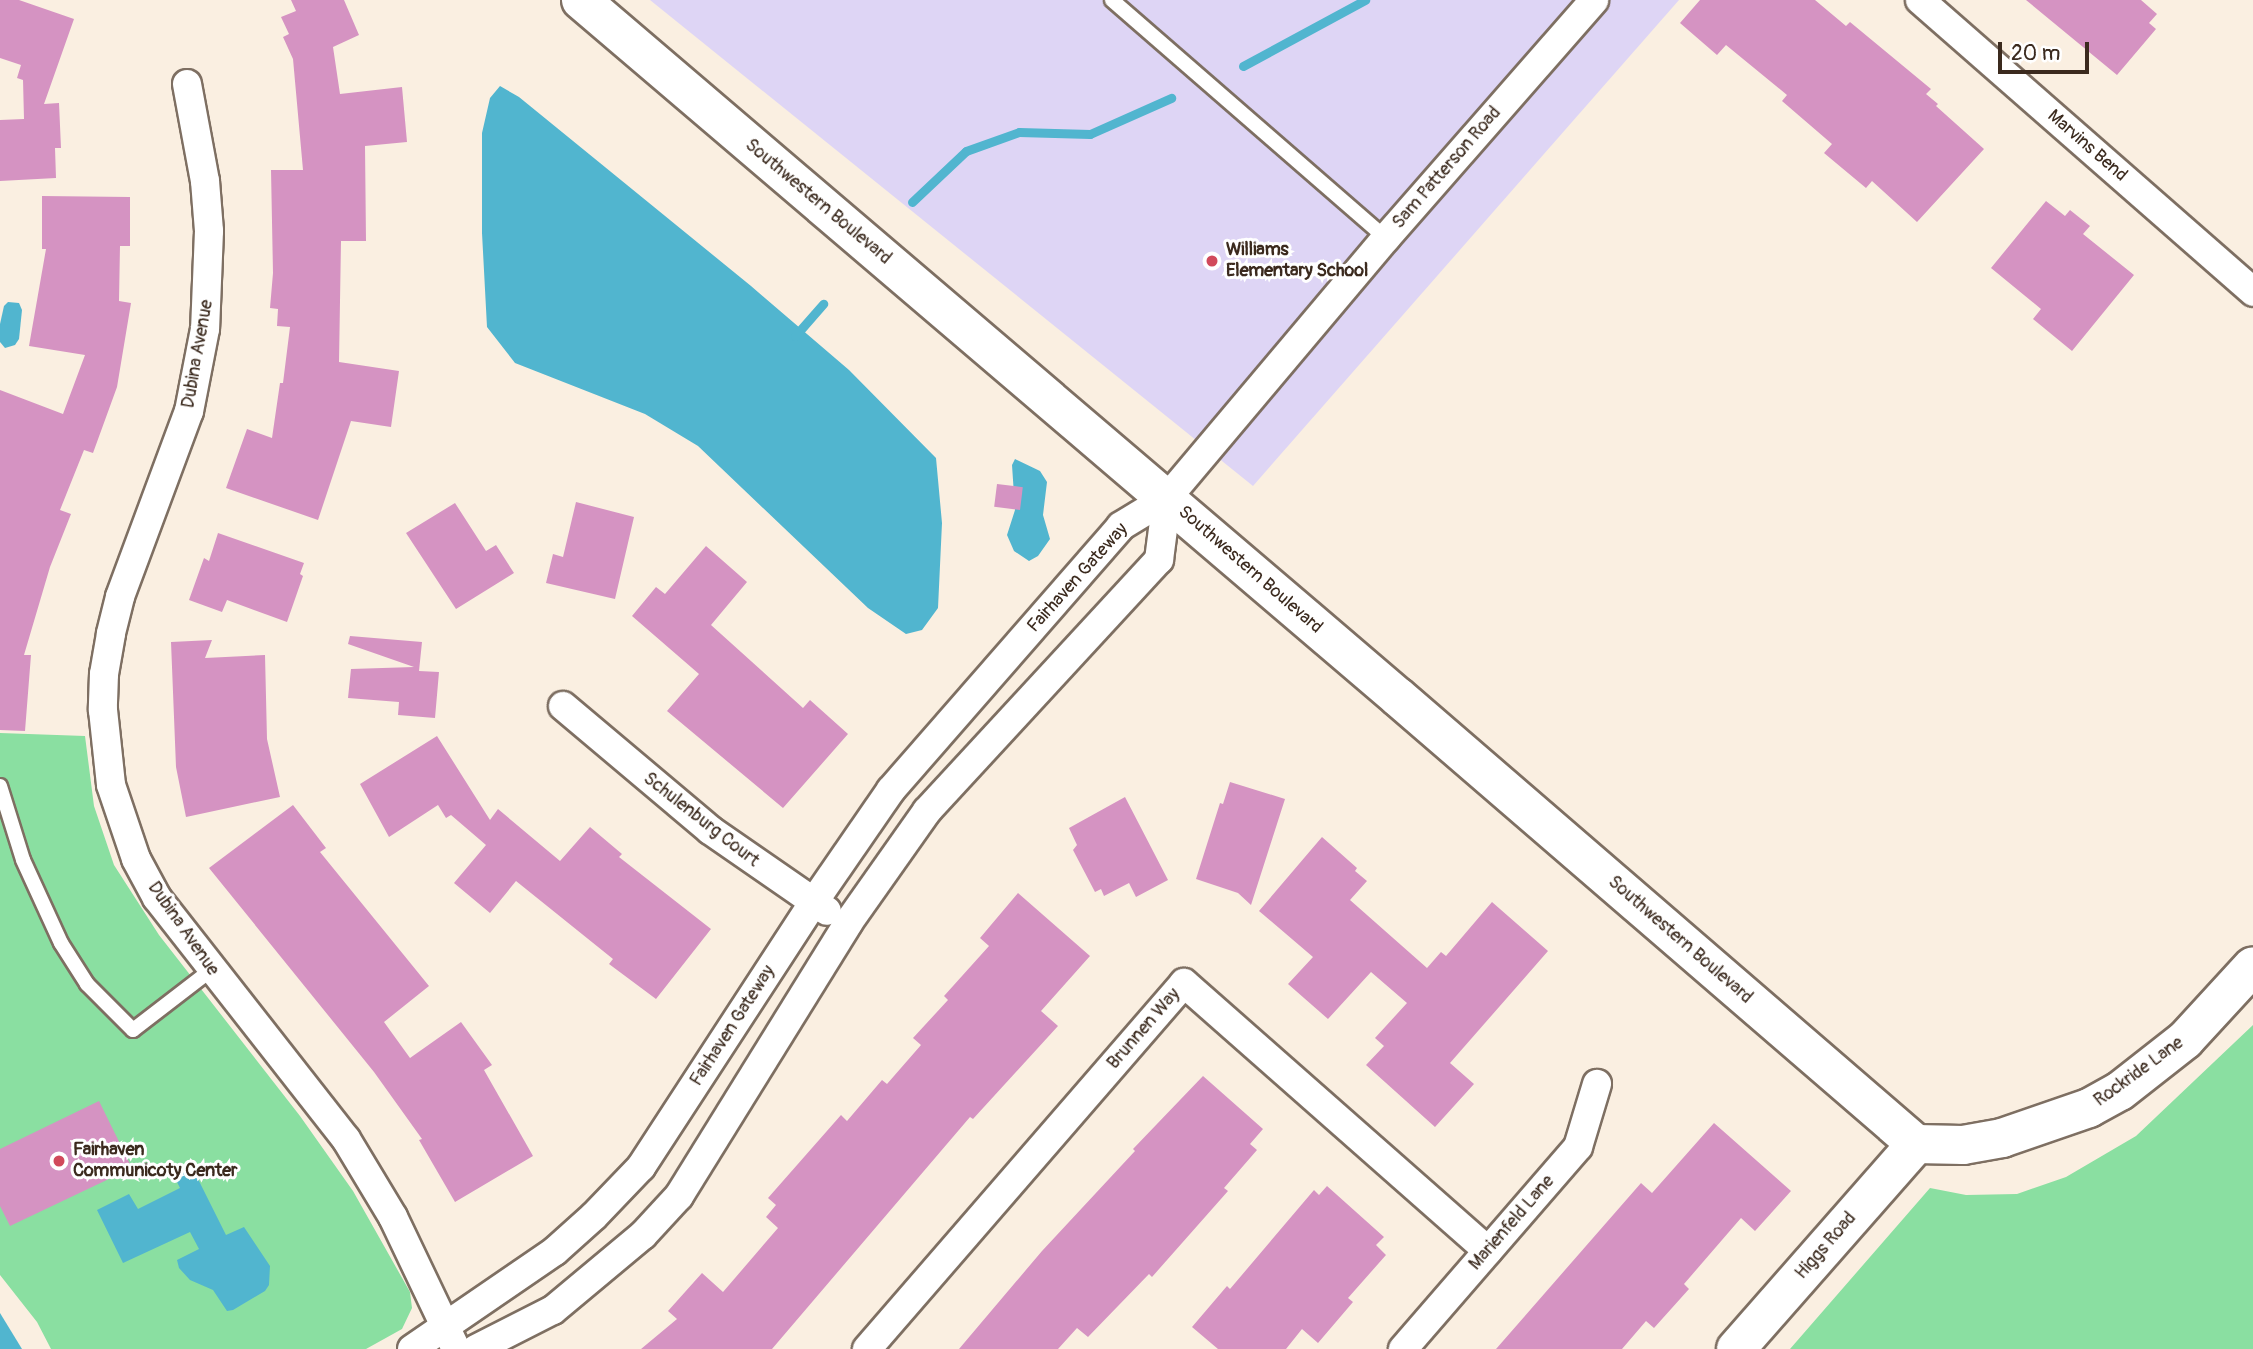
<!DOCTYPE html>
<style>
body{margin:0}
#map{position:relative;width:2253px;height:1349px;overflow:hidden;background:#faefe1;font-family:Pangolin,sans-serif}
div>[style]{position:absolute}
.built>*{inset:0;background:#ded5f5}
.green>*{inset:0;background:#8adfa1}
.water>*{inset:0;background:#51b5cf}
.stream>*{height:9px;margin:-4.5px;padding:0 4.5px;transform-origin:4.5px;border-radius:4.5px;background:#51b5cf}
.building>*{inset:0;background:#d593c2;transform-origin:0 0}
.roads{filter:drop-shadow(2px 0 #7e6f62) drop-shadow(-2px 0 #7e6f62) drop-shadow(0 2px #7e6f62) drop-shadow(0 -2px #7e6f62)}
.lane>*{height:14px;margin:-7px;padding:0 7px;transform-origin:7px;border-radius:7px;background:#fff}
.street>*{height:28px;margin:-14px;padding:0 14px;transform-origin:14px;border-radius:14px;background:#fff}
.secondary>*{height:38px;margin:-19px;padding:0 19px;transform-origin:19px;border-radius:19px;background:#fff}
.dots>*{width:19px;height:19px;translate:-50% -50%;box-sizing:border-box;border:4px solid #fff;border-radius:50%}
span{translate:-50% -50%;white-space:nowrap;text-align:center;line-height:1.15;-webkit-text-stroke:6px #fff;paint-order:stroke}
.street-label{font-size:18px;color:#3b2a1e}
.poi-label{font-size:18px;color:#3b2a1e;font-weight:700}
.left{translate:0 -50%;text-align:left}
.scale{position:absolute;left:1998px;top:42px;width:91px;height:32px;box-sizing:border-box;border:4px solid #3b2a1e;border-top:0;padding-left:9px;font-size:21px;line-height:24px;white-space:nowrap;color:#3b2a1e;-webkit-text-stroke:5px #fff;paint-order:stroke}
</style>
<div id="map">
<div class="built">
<div style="clip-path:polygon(650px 0,1679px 0,1253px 486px)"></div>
</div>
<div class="green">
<div style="clip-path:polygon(0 733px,85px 736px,94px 806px,114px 865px,159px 935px,300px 1116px,353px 1191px,410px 1292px,412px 1308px,402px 1329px,366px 1349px,51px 1349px,37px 1322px,0 1275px)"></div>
<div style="clip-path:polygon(2253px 1025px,2253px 1349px,1790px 1349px,1930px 1188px,1966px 1195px,2017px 1194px,2066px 1177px,2136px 1136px)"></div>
</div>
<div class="water">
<div style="clip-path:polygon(500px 86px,519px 97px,751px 286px,849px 370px,936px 458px,942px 523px,938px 608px,922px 630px,906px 634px,868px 608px,698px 446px,645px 414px,515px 363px,487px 327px,482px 233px,482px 133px,490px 98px)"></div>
<div style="clip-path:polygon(8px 302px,19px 303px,22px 310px,19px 339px,15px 345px,5px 348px,0 342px,0 324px,4px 306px)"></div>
<div style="clip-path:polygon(1015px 459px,1040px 471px,1047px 482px,1043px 515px,1050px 539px,1038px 556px,1029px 561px,1014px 551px,1007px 535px,1015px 510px,1012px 465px)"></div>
<div style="clip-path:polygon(191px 1165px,226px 1235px,244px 1227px,270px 1266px,269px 1285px,265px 1291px,233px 1310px,227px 1311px,213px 1290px,190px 1280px,179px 1268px,177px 1260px,199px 1249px,190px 1232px,123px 1263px,97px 1210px,129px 1194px,138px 1209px,180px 1188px,173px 1174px)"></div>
<div style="clip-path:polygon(0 1313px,22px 1349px,0 1349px)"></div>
</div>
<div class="stream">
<div style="left:1243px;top:66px;width:139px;rotate:-28.4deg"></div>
<div style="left:912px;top:202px;width:74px;rotate:-43.4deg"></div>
<div style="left:966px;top:151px;width:56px;rotate:-19.7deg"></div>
<div style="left:1019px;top:132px;width:71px;rotate:1.6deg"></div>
<div style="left:1090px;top:134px;width:89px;rotate:-24deg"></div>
<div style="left:795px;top:336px;width:43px;rotate:-48.8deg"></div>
</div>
<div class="building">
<div style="clip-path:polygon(0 0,19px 0,74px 19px,44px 104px,59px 103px,61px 148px,55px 148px,56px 178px,0 181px,0 120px,24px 119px,23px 80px,17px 78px,21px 65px,0 58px)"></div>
<div style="clip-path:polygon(291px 0,344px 0,359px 35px,333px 47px,340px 94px,402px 87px,407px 142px,365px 146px,366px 241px,341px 241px,339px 362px,399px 371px,391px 427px,351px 421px,318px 520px,226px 488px,247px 429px,272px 438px,280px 383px,283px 383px,290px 327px,277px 326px,278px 309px,270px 308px,273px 273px,271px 170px,303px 170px,293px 59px,283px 37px,289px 34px,281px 17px,296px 11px)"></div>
<div style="clip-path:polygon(1700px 0,1815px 0,1846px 26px,1850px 22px,1931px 89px,1926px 94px,1938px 104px,1936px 106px,1984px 149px,1917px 222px,1872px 181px,1866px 188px,1824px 153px,1832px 144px,1782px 101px,1787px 95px,1726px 45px,1717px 55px,1680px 23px)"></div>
<div style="clip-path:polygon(2026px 0,2141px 0,2157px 14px,2149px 23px,2156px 29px,2117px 75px)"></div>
<div style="clip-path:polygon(42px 196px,130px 197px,130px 246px,120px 246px,119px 301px,131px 303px,117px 387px,93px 453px,84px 450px,60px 510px,71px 514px,50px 567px,24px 655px,31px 655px,25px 731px,0 730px,0 390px,63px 414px,85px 355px,29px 346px,46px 249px,42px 249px)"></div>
<div style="clip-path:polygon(2046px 201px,2065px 216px,2070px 210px,2090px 226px,2083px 234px,2134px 275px,2072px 351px,2033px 319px,2041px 309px,1991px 268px)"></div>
<div style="left:997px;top:484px;width:26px;height:23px;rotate:7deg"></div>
<div style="clip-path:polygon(576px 502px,634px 517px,615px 599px,546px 583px,553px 554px,563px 557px)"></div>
<div style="clip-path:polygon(455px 503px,486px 551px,496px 545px,514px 573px,456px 609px,406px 533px)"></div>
<div style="clip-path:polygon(218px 533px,304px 563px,300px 574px,303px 576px,287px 622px,227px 600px,222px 612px,189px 600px,204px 558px,209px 561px)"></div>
<div style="clip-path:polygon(706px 546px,747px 582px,711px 625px,803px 708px,810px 700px,848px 734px,783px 808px,667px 711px,699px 674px,632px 616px,656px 587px,665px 594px)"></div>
<div style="clip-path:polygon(350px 636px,422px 642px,419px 671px,439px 672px,435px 718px,398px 715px,399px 702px,348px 698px,351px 669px,414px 667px,348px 644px)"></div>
<div style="clip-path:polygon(212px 640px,205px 658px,265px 655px,267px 739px,280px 797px,186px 817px,176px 767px,171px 642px)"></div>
<div style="clip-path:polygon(437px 736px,490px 820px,498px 809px,560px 861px,590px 827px,622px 854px,619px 857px,711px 929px,656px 999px,609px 964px,613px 959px,516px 881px,490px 913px,454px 883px,486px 845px,451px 815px,446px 818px,438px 805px,389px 837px,360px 784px)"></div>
<div style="clip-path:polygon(1230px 782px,1285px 799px,1251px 905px,1238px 893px,1196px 879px,1220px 803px,1223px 804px)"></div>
<div style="clip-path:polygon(1125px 797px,1168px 880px,1136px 897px,1129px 883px,1104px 896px,1101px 889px,1095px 892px,1073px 850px,1077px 845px,1069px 828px)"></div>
<div style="clip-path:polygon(293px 805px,326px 848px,320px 852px,429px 986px,384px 1022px,410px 1058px,461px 1022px,492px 1065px,484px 1070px,533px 1156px,455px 1202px,419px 1140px,422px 1139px,374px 1072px,209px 868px)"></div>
<div style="clip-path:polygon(1322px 837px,1357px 868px,1355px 871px,1367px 881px,1350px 900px,1427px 968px,1441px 952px,1446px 956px,1492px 902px,1548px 951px,1450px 1063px,1474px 1084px,1435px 1127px,1366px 1065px,1384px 1046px,1375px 1038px,1407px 1003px,1371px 972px,1328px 1019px,1288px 984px,1313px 957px,1259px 911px)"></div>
<div style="clip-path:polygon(1018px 893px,1090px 956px,1041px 1011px,1058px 1026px,973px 1119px,970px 1117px,772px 1349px,641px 1349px,677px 1319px,668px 1311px,702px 1273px,723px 1292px,778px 1228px,766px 1217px,776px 1205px,768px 1198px,841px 1115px,847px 1121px,882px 1080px,887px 1084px,921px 1045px,913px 1038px,948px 1000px,944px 996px,989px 946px,980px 938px)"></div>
<div style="clip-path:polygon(1203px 1076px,1263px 1129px,1250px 1144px,1257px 1150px,1224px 1188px,1228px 1191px,1152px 1277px,1149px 1274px,1088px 1337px,1077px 1328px,1058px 1349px,959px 1349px,1042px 1251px,1135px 1151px,1133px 1149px)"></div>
<div style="clip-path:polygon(99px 1101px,132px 1168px,10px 1226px,0 1206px,0 1149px)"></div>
<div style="clip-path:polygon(1714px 1123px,1791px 1191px,1755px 1231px,1741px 1218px,1684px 1284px,1689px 1289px,1654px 1328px,1646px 1321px,1622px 1349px,1496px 1349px,1641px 1183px,1652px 1193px)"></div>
<div style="clip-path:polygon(1327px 1186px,1384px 1237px,1376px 1245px,1386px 1255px,1348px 1298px,1353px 1302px,1318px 1343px,1302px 1329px,1286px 1349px,1218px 1349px,1192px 1327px,1227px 1286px,1230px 1289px,1314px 1190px,1319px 1195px)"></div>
</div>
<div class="roads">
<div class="lane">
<div style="left:1112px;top:0;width:363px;rotate:41deg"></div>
<div style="left:0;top:786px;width:77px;rotate:72.7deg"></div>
<div style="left:23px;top:860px;width:91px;rotate:65.4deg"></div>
<div style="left:61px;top:943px;width:49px;rotate:57.6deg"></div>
<div style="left:87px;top:984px;width:65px;rotate:45deg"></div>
<div style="left:133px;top:1030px;width:98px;rotate:-37.6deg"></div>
</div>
<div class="street">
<div style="left:1920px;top:0;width:443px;rotate:41.2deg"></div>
<div style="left:187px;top:84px;width:99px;rotate:79.5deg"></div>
<div style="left:205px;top:181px;width:50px;rotate:85.4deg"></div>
<div style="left:209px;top:231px;width:98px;rotate:92.3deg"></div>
<div style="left:205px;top:329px;width:84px;rotate:101deg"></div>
<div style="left:189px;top:411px;width:198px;rotate:110.4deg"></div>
<div style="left:120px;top:597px;width:38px;rotate:104deg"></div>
<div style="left:111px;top:634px;width:41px;rotate:99.9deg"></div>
<div style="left:104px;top:674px;width:36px;rotate:92deg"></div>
<div style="left:103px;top:710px;width:75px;rotate:83.9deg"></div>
<div style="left:111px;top:785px;width:78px;rotate:71.3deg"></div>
<div style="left:136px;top:859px;width:44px;rotate:61.7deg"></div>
<div style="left:157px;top:898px;width:306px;rotate:51.9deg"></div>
<div style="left:346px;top:1139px;width:91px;rotate:58.9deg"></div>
<div style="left:393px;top:1217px;width:146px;rotate:64.5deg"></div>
<div style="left:563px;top:706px;width:192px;rotate:40.1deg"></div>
<div style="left:710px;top:830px;width:142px;rotate:34.7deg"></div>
<div style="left:412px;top:1349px;width:173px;rotate:-34.4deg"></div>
<div style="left:555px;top:1251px;width:52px;rotate:-41.9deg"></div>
<div style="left:594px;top:1216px;width:68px;rotate:-46.2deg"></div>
<div style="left:641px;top:1167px;width:315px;rotate:-56.9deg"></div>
<div style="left:813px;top:903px;width:137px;rotate:-55.4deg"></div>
<div style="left:891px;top:790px;width:350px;rotate:-48.9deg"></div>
<div style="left:1121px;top:526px;width:54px;rotate:-31.3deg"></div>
<div style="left:1167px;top:498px;width:340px;rotate:-49.9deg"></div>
<div style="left:1386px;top:238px;width:316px;rotate:-48.8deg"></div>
<div style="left:476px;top:1349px;width:86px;rotate:-26.9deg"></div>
<div style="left:553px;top:1310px;width:117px;rotate:-39.8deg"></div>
<div style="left:643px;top:1235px;width:53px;rotate:-47.3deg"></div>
<div style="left:679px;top:1196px;width:321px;rotate:-58.2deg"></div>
<div style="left:848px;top:923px;width:137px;rotate:-54.8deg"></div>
<div style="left:927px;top:811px;width:342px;rotate:-47.3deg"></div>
<div style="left:1159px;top:560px;width:63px;rotate:-82.6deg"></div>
<div style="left:867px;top:1349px;width:484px;rotate:-49.1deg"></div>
<div style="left:1184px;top:983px;width:405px;rotate:41.4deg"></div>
<div style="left:1403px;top:1349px;width:267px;rotate:-49.1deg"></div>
<div style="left:1578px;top:1147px;width:66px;rotate:-73.2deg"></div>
</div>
<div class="secondary">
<div style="left:581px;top:0;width:1074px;rotate:40.47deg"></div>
<div style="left:1398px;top:697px;width:684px;rotate:40.79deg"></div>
<div style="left:1916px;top:1144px;width:47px;rotate:1.2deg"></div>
<div style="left:1963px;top:1145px;width:40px;rotate:-10deg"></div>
<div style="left:2002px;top:1138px;width:92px;rotate:-19deg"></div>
<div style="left:2089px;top:1108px;width:35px;rotate:-29deg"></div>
<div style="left:2120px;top:1091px;width:83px;rotate:-38.1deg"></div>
<div style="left:2185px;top:1040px;width:100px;rotate:-47.4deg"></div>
<div style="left:1736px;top:1349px;width:273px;rotate:-48.7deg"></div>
</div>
</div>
<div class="dots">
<div style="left:1212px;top:261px;background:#d1495b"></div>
<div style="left:59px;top:1161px;background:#d1495b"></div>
</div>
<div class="street-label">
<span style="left:2087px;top:146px;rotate:41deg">Marvins Bend</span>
<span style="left:1447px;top:168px;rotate:-49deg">Sam Patterson Road</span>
<span style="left:818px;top:202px;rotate:40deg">Southwestern Boulevard</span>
<span style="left:198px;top:354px;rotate:-80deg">Dubina Avenue</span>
<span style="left:1250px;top:570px;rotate:41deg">Southwestern Boulevard</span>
<span style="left:1078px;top:578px;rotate:-48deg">Fairhaven Gateway</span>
<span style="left:701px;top:820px;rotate:38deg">Schulenburg Court</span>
<span style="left:183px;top:929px;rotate:55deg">Dubina Avenue</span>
<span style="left:1680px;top:940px;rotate:41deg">Southwestern Boulevard</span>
<span style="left:733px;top:1026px;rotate:-57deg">Fairhaven Gateway</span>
<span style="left:1144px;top:1029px;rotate:-49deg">Brunnen Way</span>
<span style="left:2139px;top:1072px;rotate:-36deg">Rockride Lane</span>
<span style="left:1512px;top:1223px;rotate:-49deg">Marienfeld Lane</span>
<span style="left:1826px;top:1246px;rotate:-49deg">Higgs Road</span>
</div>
<div class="poi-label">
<span class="left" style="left:1226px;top:261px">Williams<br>Elementary School</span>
<span class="left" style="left:73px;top:1161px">Fairhaven<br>Communicoty Center</span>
</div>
<div class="scale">20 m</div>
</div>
